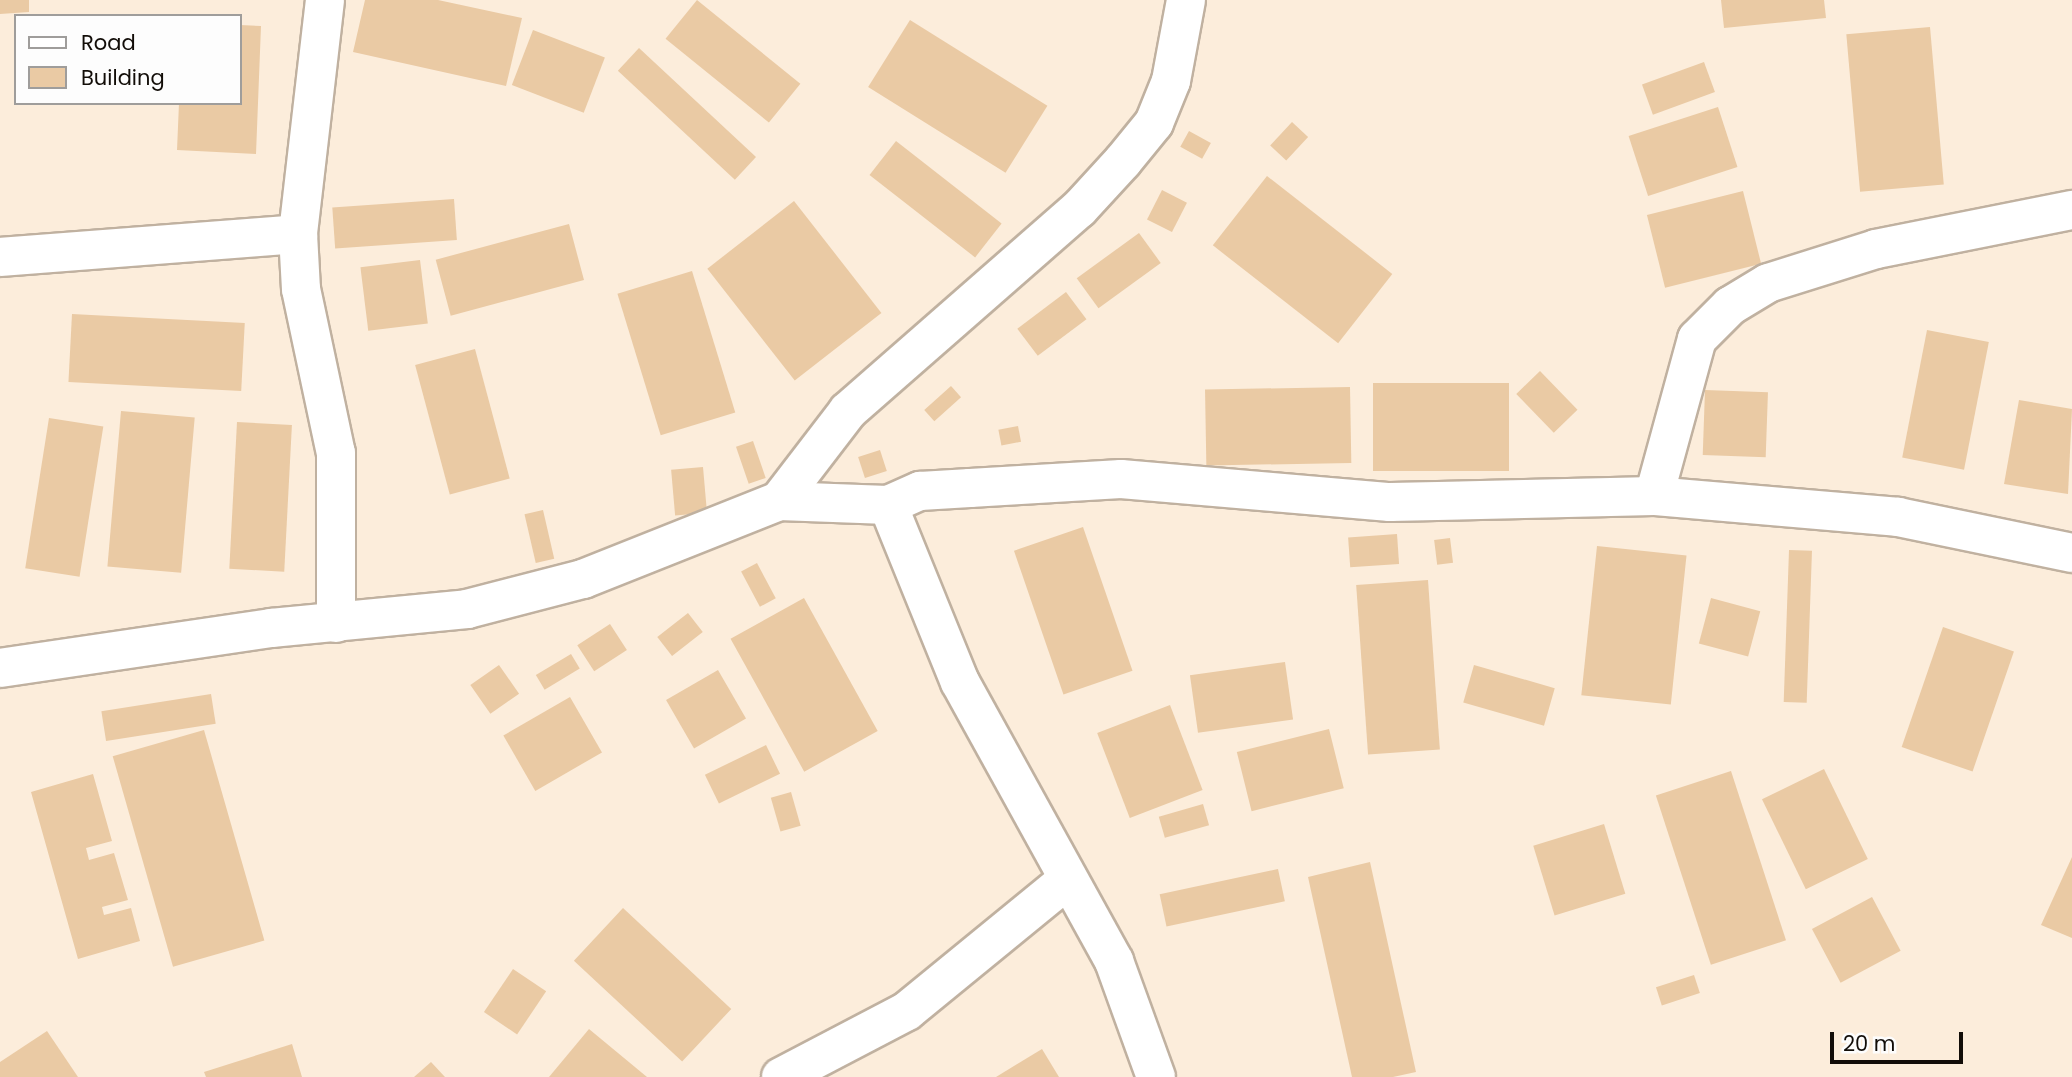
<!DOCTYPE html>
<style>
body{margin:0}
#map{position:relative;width:2072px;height:1077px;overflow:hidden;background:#fceddb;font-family:Poppins,sans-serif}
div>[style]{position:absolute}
.building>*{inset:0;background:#eacaa4;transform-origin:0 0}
.roads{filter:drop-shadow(2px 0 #c0b1a0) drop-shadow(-2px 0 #c0b1a0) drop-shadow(0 2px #c0b1a0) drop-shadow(0 -2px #c0b1a0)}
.minor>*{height:38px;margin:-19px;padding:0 19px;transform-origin:19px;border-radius:19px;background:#fff}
span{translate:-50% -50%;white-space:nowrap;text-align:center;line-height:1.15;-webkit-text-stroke:7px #fdfdfd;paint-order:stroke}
.legend{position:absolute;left:14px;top:14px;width:228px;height:91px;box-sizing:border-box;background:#fdfdfd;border:2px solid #9f9d9b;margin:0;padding:9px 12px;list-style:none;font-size:21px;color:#120d08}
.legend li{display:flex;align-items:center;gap:14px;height:35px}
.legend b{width:35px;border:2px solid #9f9d9b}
.scale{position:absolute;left:1830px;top:1032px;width:133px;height:32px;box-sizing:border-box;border:4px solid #120d08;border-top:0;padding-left:9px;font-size:21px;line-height:24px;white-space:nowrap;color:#120d08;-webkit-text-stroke:5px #fdfdfd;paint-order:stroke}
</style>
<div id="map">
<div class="building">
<div style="clip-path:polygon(0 0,29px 0,29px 12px,0 14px)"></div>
<div style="clip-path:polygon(365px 0,438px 0,522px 18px,506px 86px,353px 52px)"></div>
<div style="left:697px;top:0;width:133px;height:50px;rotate:39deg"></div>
<div style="clip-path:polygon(1721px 0,1824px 0,1826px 18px,1724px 28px)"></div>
<div style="left:910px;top:20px;width:162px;height:79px;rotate:32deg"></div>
<div style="clip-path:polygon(240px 25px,261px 26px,256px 154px,177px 150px,179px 103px,240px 103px)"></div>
<div style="left:1930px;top:27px;width:158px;height:84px;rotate:85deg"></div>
<div style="left:533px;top:30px;width:77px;height:59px;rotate:21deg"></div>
<div style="left:639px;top:48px;width:160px;height:31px;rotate:43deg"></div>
<div style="left:1704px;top:62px;width:32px;height:66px;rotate:70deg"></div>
<div style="left:1718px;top:107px;width:63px;height:94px;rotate:72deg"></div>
<div style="left:1292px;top:122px;width:22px;height:32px;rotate:43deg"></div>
<div style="left:1189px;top:131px;width:25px;height:18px;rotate:29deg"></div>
<div style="left:896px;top:141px;width:134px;height:43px;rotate:38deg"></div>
<div style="left:1267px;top:176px;width:159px;height:88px;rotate:38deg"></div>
<div style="left:1162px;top:190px;width:28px;height:33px;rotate:27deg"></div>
<div style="left:1743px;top:191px;width:75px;height:99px;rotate:76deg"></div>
<div style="left:454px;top:199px;width:41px;height:122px;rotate:86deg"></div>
<div style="left:794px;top:201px;width:142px;height:110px;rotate:52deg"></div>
<div style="left:569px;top:224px;width:58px;height:138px;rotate:75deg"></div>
<div style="left:1139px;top:233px;width:37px;height:77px;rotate:54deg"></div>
<div style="left:420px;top:260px;width:64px;height:60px;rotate:83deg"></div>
<div style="left:692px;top:271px;width:148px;height:78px;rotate:73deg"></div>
<div style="left:1066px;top:292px;width:34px;height:61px;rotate:53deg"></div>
<div style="left:72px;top:314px;width:173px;height:68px;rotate:3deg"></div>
<div style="left:1927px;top:330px;width:63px;height:130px;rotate:11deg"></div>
<div style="left:475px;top:349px;width:134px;height:62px;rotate:75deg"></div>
<div style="left:1540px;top:371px;width:54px;height:33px;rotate:46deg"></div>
<div style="left:1373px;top:383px;width:136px;height:88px"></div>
<div style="left:951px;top:386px;width:15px;height:36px;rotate:48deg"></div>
<div style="left:1350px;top:387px;width:76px;height:145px;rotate:89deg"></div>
<div style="left:1705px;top:390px;width:63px;height:65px;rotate:2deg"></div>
<div style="clip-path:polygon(2019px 400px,2072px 409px,2068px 494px,2004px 484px)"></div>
<div style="left:121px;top:411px;width:74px;height:156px;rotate:5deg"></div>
<div style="left:49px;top:418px;width:55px;height:152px;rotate:9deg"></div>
<div style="left:237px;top:422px;width:55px;height:147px;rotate:3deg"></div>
<div style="left:1018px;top:426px;width:16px;height:20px;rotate:79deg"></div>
<div style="left:753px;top:441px;width:39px;height:18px;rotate:71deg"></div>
<div style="left:880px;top:450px;width:22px;height:23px;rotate:72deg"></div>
<div style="left:703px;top:467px;width:46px;height:32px;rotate:85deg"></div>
<div style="left:543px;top:510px;width:50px;height:19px;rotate:77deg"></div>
<div style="left:1083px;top:527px;width:152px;height:73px;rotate:71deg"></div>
<div style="left:1397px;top:534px;width:30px;height:49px;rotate:86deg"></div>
<div style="left:1450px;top:538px;width:25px;height:16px;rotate:83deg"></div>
<div style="left:1597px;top:546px;width:90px;height:150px;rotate:6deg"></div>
<div style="left:1789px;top:550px;width:23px;height:152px;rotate:2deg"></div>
<div style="left:757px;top:563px;width:40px;height:18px;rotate:62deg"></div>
<div style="left:1428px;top:580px;width:170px;height:72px;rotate:86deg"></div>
<div style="left:804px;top:598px;width:152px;height:84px;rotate:61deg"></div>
<div style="left:1711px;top:598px;width:51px;height:47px;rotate:15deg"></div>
<div style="left:688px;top:613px;width:24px;height:39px;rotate:52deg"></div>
<div style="left:610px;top:624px;width:31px;height:39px;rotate:57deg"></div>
<div style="left:1943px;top:627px;width:75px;height:127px;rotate:19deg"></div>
<div style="left:571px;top:654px;width:17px;height:41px;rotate:59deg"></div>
<div style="left:1285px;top:662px;width:58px;height:96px;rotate:82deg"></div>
<div style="left:499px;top:665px;width:35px;height:35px;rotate:55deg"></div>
<div style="left:1474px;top:665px;width:84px;height:39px;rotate:16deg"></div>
<div style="left:718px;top:670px;width:56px;height:60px;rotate:60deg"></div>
<div style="left:211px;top:694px;width:30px;height:111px;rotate:81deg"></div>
<div style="left:570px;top:697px;width:64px;height:77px;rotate:60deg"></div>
<div style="left:1170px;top:705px;width:91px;height:78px;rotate:69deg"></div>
<div style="left:1329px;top:729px;width:61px;height:95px;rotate:76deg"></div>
<div style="left:204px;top:730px;width:219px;height:95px;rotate:74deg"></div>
<div style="left:766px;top:745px;width:32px;height:68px;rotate:64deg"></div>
<div style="left:1824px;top:769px;width:100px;height:69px;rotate:64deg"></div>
<div style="left:1731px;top:771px;width:178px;height:79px;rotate:72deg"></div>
<div style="clip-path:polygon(93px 774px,112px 841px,86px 848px,89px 860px,114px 853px,128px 900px,102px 907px,104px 915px,131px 908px,140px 941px,78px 959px,31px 792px)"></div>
<div style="left:791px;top:792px;width:35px;height:21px;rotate:74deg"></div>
<div style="left:1203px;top:804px;width:22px;height:46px;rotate:74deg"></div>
<div style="left:1604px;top:824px;width:73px;height:74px;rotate:73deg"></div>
<div style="clip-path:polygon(2072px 857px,2072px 938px,2041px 925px)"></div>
<div style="clip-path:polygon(1370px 862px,1416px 1072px,1393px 1077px,1352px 1077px,1308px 877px)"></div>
<div style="left:1278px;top:869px;width:33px;height:121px;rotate:78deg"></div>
<div style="left:1872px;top:897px;width:61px;height:68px;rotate:62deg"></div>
<div style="left:623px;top:908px;width:148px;height:72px;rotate:43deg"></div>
<div style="left:513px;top:969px;width:40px;height:52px;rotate:34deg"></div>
<div style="left:1694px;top:975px;width:19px;height:40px;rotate:72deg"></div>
<div style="clip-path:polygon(589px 1029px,647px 1077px,549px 1077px)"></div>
<div style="clip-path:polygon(47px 1031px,78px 1077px,0 1077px,0 1062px)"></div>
<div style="clip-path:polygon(292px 1044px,302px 1077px,206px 1077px,204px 1072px)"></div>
<div style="clip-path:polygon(1042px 1049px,1059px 1077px,996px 1077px)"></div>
<div style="clip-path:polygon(431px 1062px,445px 1077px,414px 1077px)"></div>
</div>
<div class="roads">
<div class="minor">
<div style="left:325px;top:0;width:236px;rotate:96.6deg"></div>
<div style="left:298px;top:234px;width:55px;rotate:86.9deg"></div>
<div style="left:301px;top:289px;width:168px;rotate:78deg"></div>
<div style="left:336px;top:453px;width:170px;rotate:90deg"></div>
<div style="left:0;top:257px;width:299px;rotate:-4.4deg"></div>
<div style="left:1654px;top:496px;width:163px;rotate:-74.7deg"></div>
<div style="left:1697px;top:339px;width:47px;rotate:-45deg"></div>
<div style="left:1730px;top:306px;width:44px;rotate:-31.2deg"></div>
<div style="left:1768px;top:283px;width:113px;rotate:-17.5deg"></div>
<div style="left:1876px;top:249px;width:200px;rotate:-11.3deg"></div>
<div style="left:779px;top:501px;width:113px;rotate:-52.5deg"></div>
<div style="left:848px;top:411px;width:307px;rotate:-41.2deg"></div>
<div style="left:1079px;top:209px;width:65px;rotate:-47.5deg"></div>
<div style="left:1123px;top:161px;width:49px;rotate:-50.8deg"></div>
<div style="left:1154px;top:123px;width:45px;rotate:-68deg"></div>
<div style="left:1171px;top:81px;width:82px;rotate:-79.5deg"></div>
<div style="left:888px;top:505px;width:191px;rotate:67.9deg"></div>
<div style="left:960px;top:682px;width:319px;rotate:61.1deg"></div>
<div style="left:1114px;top:961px;width:123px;rotate:70.1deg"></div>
<div style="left:0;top:668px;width:274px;rotate:-8.4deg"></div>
<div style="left:271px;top:628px;width:197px;rotate:-5.5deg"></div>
<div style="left:467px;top:609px;width:120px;rotate:-14.5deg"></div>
<div style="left:583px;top:579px;width:211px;rotate:-21.7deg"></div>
<div style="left:779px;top:501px;width:109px;rotate:2.1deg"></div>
<div style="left:888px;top:505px;width:35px;rotate:-24deg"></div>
<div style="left:920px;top:491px;width:50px;rotate:-3.4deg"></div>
<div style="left:970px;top:488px;width:151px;rotate:-3.4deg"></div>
<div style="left:1121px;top:479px;width:270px;rotate:4.9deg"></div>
<div style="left:1390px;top:502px;width:264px;rotate:-1.3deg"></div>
<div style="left:1654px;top:496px;width:245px;rotate:4.9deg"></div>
<div style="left:1898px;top:517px;width:178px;rotate:11.7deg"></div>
<div style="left:781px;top:1077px;width:142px;rotate:-27.6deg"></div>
<div style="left:907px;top:1011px;width:208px;rotate:-39.3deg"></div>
</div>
</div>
<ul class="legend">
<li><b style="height:9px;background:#fff"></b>Road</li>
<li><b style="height:19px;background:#eacaa4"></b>Building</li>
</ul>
<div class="scale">20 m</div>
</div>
